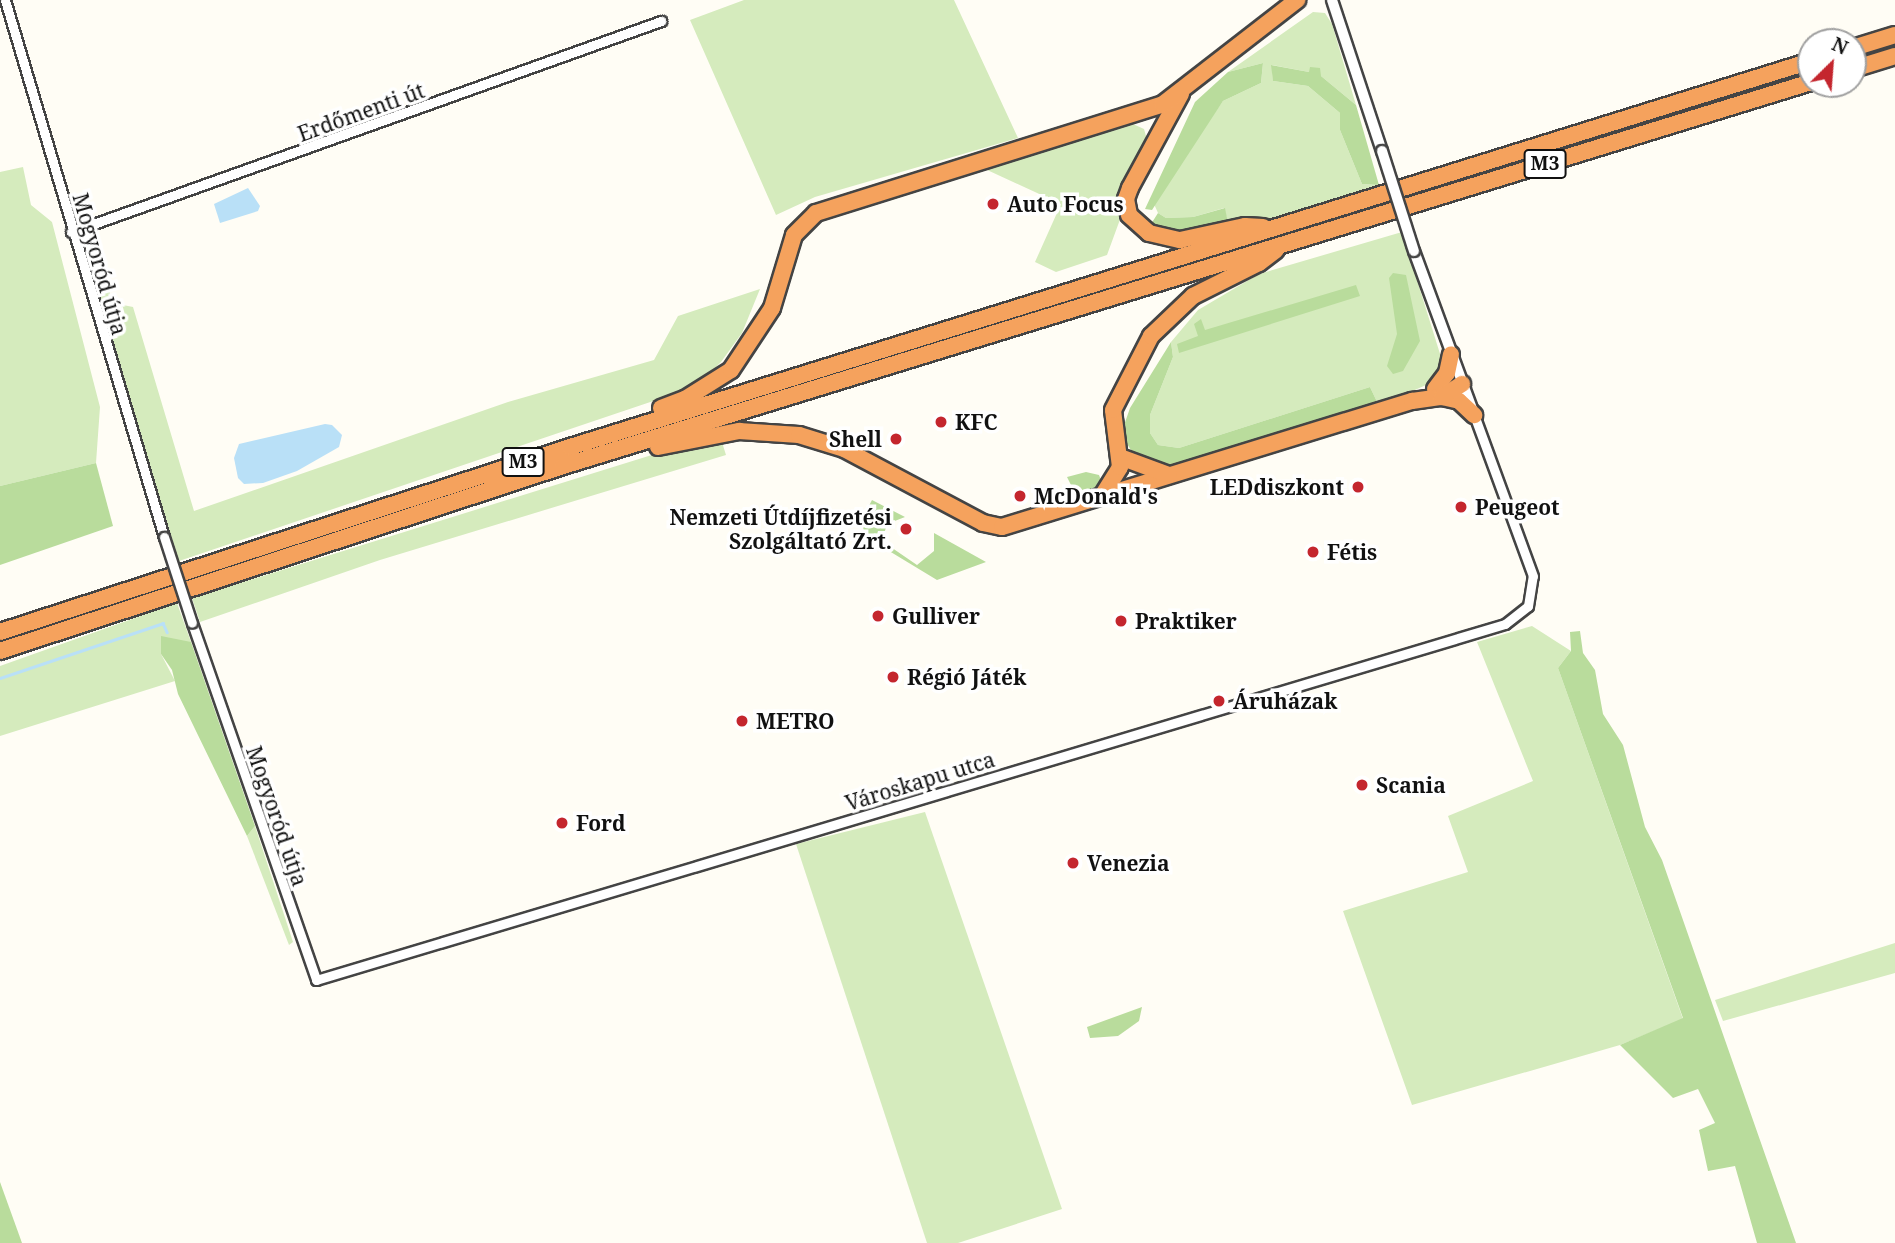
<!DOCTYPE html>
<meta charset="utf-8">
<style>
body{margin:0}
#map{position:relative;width:1895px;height:1243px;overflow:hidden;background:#fffdf5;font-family:"Noto Serif",serif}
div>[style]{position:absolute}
.green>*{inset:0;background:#d5ebbd}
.forest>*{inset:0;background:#b9dc9c}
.water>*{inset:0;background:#b9e0f7}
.stream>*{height:2.5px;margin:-1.25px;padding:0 1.25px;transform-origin:1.25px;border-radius:1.25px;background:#b9e0f7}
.roads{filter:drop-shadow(2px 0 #444) drop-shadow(-2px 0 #444) drop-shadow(0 2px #444) drop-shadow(0 -2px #444)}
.minor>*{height:9px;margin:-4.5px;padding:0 4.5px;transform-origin:4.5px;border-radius:4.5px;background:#fff}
.tertiary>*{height:10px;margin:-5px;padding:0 5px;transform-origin:5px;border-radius:5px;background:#fff}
.motorway>*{height:16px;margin:-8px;padding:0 8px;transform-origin:8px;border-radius:8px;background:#f5a25d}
.bridges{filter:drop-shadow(2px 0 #444) drop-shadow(-2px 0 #444) drop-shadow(0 2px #444) drop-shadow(0 -2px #444)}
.minor-bridge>*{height:9px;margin:-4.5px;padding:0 4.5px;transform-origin:4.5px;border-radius:4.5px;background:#fff}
.tertiary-bridge>*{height:10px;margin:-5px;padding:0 5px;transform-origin:5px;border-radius:5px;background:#fff}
.dots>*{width:19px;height:19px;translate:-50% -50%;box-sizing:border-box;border:4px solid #fff;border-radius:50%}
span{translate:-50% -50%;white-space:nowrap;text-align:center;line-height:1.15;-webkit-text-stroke:7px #fff;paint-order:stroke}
.shield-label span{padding:2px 5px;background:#fff;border:2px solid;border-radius:5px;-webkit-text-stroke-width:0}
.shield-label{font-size:19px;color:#111;font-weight:700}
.street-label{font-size:21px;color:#111}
.poi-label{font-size:21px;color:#111;font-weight:700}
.left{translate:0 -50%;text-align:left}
.right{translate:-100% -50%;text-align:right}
.north{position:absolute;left:1797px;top:28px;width:70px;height:70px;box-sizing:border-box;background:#fff;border:2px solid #a0a0a0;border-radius:50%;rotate:25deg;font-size:19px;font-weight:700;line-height:28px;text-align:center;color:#111}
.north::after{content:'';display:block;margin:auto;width:24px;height:32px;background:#c4262e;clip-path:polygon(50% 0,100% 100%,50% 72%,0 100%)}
</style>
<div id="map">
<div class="green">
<div style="clip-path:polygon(744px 0,954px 0,1018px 138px,815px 197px,776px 215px,690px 20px)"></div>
<div style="clip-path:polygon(1313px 12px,1325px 13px,1332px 24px,1356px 105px,1321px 76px,1309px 72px,1272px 65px,1273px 81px,1308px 86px,1340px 113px,1340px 130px,1362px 184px,1379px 185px,1266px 221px,1228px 223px,1224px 208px,1193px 217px,1166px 218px,1158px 213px,1154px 204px,1199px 135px,1223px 101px,1261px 83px,1263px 63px,1228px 72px)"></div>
<div style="clip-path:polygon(1133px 124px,1144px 129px,1148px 143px,1107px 255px,1056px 272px,1035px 262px,1061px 204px,985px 169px)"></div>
<div style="clip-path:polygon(23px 167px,31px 205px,52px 222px,100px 407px,96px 463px,0 486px,0 172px)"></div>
<div style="clip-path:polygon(1402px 232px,1441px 357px,1443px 367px,1435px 381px,1379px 406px,1370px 387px,1179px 448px,1158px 445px,1150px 433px,1150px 415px,1173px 357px,1171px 342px,1198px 310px,1259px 274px)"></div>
<div style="clip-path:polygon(98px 255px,113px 303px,133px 307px,194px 511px,508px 402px,654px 360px,678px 316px,760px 289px,742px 333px,721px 362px,703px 380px,680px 392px,179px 561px,82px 256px)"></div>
<div style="clip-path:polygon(721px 439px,726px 455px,380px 560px,200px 622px,192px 598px,655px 454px)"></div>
<div style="clip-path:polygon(177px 603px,191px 642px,161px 654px,175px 681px,0 736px,0 666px)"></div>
<div style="clip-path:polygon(1532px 626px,1571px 651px,1558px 668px,1683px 1019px,1620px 1045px,1412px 1105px,1343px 911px,1468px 872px,1448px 816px,1533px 781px,1477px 642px)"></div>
<div style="clip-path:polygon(925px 812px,1062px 1209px,958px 1243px,927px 1243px,796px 844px)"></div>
<div style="clip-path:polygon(255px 826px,293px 942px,289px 945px,247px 836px)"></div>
<div style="clip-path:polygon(1895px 943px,1895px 973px,1723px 1021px,1715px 1000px)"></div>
</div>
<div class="forest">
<div style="clip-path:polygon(1263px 63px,1261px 83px,1223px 101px,1152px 210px,1145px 209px,1195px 102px,1228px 72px)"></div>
<div style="clip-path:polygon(1271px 65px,1309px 72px,1310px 67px,1320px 68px,1321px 76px,1356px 105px,1379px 185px,1362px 184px,1340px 130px,1340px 113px,1308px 86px,1273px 81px)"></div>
<div style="clip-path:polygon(1225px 208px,1228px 223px,1193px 230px,1167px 230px,1151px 224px,1158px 213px,1166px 218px,1193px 217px)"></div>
<div style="clip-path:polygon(1393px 273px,1406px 275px,1420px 341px,1403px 371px,1393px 374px,1387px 366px,1397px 334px,1389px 278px)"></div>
<div style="clip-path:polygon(1356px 285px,1360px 296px,1179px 353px,1177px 344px,1198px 336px,1194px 324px,1201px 319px,1205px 330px)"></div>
<div style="clip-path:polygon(1171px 342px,1173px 357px,1150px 415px,1150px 433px,1158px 445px,1179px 448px,1370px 387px,1379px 406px,1174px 469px,1134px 455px,1121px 434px,1130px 408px)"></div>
<div style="clip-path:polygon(96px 463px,113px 526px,0 565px,0 486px)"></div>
<div style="clip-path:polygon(1086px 472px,1099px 475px,1103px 486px,1076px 495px,1067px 477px)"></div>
<div style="clip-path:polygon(872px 500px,905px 517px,887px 524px,882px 541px,917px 565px,934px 551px,934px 533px,986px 562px,937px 580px,866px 537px,861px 521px)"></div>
<div style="clip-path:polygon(1580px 631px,1583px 653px,1595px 670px,1603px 714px,1623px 745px,1645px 827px,1662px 860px,1796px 1243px,1757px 1243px,1735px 1166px,1708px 1171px,1699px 1130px,1715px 1123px,1698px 1089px,1673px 1098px,1620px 1045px,1683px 1018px,1558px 668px,1571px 651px,1570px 632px)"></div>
<div style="clip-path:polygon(161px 636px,191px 642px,255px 826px,247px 836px,178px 694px,172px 670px,161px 654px)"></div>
<div style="clip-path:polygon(1142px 1007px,1139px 1021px,1118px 1036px,1090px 1038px,1087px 1027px)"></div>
<div style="clip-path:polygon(0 1182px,22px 1243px,0 1243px)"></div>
</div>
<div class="water">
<div style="clip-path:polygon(248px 188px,260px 206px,258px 211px,220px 223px,214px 204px)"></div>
<div style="clip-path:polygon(325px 424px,332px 425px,342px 435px,339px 447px,297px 471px,263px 483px,244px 484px,238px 478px,234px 458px,239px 444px)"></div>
</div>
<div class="stream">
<div style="left:0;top:678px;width:172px;rotate:-18.6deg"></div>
<div style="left:163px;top:623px;width:10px;rotate:66deg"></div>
</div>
<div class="roads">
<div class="minor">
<div style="left:5px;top:0;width:560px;rotate:73.51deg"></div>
<div style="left:71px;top:232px;width:627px;rotate:-19.68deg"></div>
<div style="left:192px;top:623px;width:378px;rotate:70.8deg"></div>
<div style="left:316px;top:980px;width:1241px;rotate:-16.67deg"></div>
<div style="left:1505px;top:624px;width:29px;rotate:-38deg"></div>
<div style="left:1528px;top:606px;width:30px;rotate:-81deg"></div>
<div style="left:1533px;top:576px;width:171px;rotate:-110.1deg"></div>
</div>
<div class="tertiary">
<div style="left:1332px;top:0;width:159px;rotate:71.7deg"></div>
<div style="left:1414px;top:251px;width:168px;rotate:69.8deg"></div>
</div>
<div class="motorway">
<div style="left:1853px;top:48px;width:44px;rotate:-17.2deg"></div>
<div style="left:1853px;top:69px;width:44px;rotate:-17.2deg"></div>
<div style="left:1181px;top:94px;width:107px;rotate:118.5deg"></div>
<div style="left:1130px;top:188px;width:12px;rotate:110deg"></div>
<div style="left:1126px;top:199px;width:16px;rotate:79deg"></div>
<div style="left:1129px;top:215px;width:27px;rotate:42deg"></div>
<div style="left:1149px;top:233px;width:32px;rotate:13deg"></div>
<div style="left:1180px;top:240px;width:66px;rotate:-12.2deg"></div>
<div style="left:1245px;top:226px;width:18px;rotate:3deg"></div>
<div style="left:1435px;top:389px;width:20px;rotate:-53deg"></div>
<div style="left:1447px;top:373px;width:19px;rotate:-78deg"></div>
<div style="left:1442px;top:397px;width:17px;rotate:13deg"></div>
<div style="left:1459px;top:401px;width:21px;rotate:43deg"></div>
<div style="left:661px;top:408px;width:26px;rotate:-21deg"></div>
<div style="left:685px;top:399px;width:54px;rotate:-32.2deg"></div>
<div style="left:731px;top:370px;width:74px;rotate:-56.5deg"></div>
<div style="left:772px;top:308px;width:76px;rotate:-73.2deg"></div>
<div style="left:794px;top:235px;width:31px;rotate:-45deg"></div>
<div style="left:816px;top:213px;width:364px;rotate:-17.4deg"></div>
<div style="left:1163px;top:104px;width:170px;rotate:-37.8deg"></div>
<div style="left:658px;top:447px;width:83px;rotate:-11.2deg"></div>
<div style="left:739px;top:431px;width:60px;rotate:3.8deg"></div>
<div style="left:799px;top:435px;width:47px;rotate:17.3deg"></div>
<div style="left:844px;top:449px;width:157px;rotate:28deg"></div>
<div style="left:983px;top:523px;width:19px;rotate:12deg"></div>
<div style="left:1002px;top:527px;width:429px;rotate:-17.1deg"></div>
<div style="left:1412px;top:401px;width:30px;rotate:-8deg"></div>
<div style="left:1442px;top:397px;width:24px;rotate:-33deg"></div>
<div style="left:1120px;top:457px;width:52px;rotate:20.2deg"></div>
<div style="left:1102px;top:496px;width:34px;rotate:-58deg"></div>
<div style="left:1120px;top:467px;width:57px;rotate:-97deg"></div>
<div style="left:1113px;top:410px;width:83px;rotate:-62.8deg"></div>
<div style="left:1151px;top:336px;width:58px;rotate:-43.6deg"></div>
<div style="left:1193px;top:296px;width:74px;rotate:-26.6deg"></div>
<div style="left:1259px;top:263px;width:21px;rotate:-37deg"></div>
<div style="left:0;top:632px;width:599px;rotate:-17.98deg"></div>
<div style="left:570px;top:447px;width:1300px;rotate:-17.28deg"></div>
<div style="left:0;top:651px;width:593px;rotate:-18.19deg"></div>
<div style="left:563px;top:466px;width:1306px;rotate:-17.1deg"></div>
</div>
</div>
<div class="bridges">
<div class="minor-bridge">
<div style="left:164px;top:537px;width:90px;rotate:72deg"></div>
</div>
<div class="tertiary-bridge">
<div style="left:1382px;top:151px;width:105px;rotate:72.3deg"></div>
</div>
</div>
<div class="dots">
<div style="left:993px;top:204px;background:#c4262e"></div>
<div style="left:941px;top:422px;background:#c4262e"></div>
<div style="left:896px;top:439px;background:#c4262e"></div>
<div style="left:1358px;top:487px;background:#c4262e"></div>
<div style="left:1020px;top:496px;background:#c4262e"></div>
<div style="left:1461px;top:507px;background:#c4262e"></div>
<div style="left:906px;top:529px;background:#c4262e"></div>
<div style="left:1313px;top:552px;background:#c4262e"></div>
<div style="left:878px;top:616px;background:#c4262e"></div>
<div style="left:1121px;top:621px;background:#c4262e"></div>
<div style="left:893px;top:677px;background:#c4262e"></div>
<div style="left:1219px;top:701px;background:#c4262e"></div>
<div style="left:742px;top:721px;background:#c4262e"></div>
<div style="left:1362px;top:785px;background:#c4262e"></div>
<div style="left:562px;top:823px;background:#c4262e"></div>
<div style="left:1073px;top:863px;background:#c4262e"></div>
</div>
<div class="shield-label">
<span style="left:1545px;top:164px">M3</span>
<span style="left:523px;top:462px">M3</span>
</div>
<div class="street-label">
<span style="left:361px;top:112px;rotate:-20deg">Erdőmenti út</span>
<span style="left:100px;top:264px;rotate:74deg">Mogyoród útja</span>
<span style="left:920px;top:781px;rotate:-17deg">Városkapu utca</span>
<span style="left:277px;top:816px;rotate:71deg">Mogyoród útja</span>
</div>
<div class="poi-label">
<span class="left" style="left:1007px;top:204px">Auto Focus</span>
<span class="left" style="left:955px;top:422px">KFC</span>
<span class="right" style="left:882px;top:439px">Shell</span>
<span class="right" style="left:1344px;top:487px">LEDdiszkont</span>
<span class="left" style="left:1034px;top:496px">McDonald's</span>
<span class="left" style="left:1475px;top:507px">Peugeot</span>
<span class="right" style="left:892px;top:529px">Nemzeti Útdíjfizetési<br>Szolgáltató Zrt.</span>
<span class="left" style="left:1327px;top:552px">Fétis</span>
<span class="left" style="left:892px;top:616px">Gulliver</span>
<span class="left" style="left:1135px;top:621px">Praktiker</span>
<span class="left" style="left:907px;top:677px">Régió Játék</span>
<span class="left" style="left:1233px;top:701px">Áruházak</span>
<span class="left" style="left:756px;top:721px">METRO</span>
<span class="left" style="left:1376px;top:785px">Scania</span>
<span class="left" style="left:576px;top:823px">Ford</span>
<span class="left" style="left:1087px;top:863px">Venezia</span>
</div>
<div class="north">N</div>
</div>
